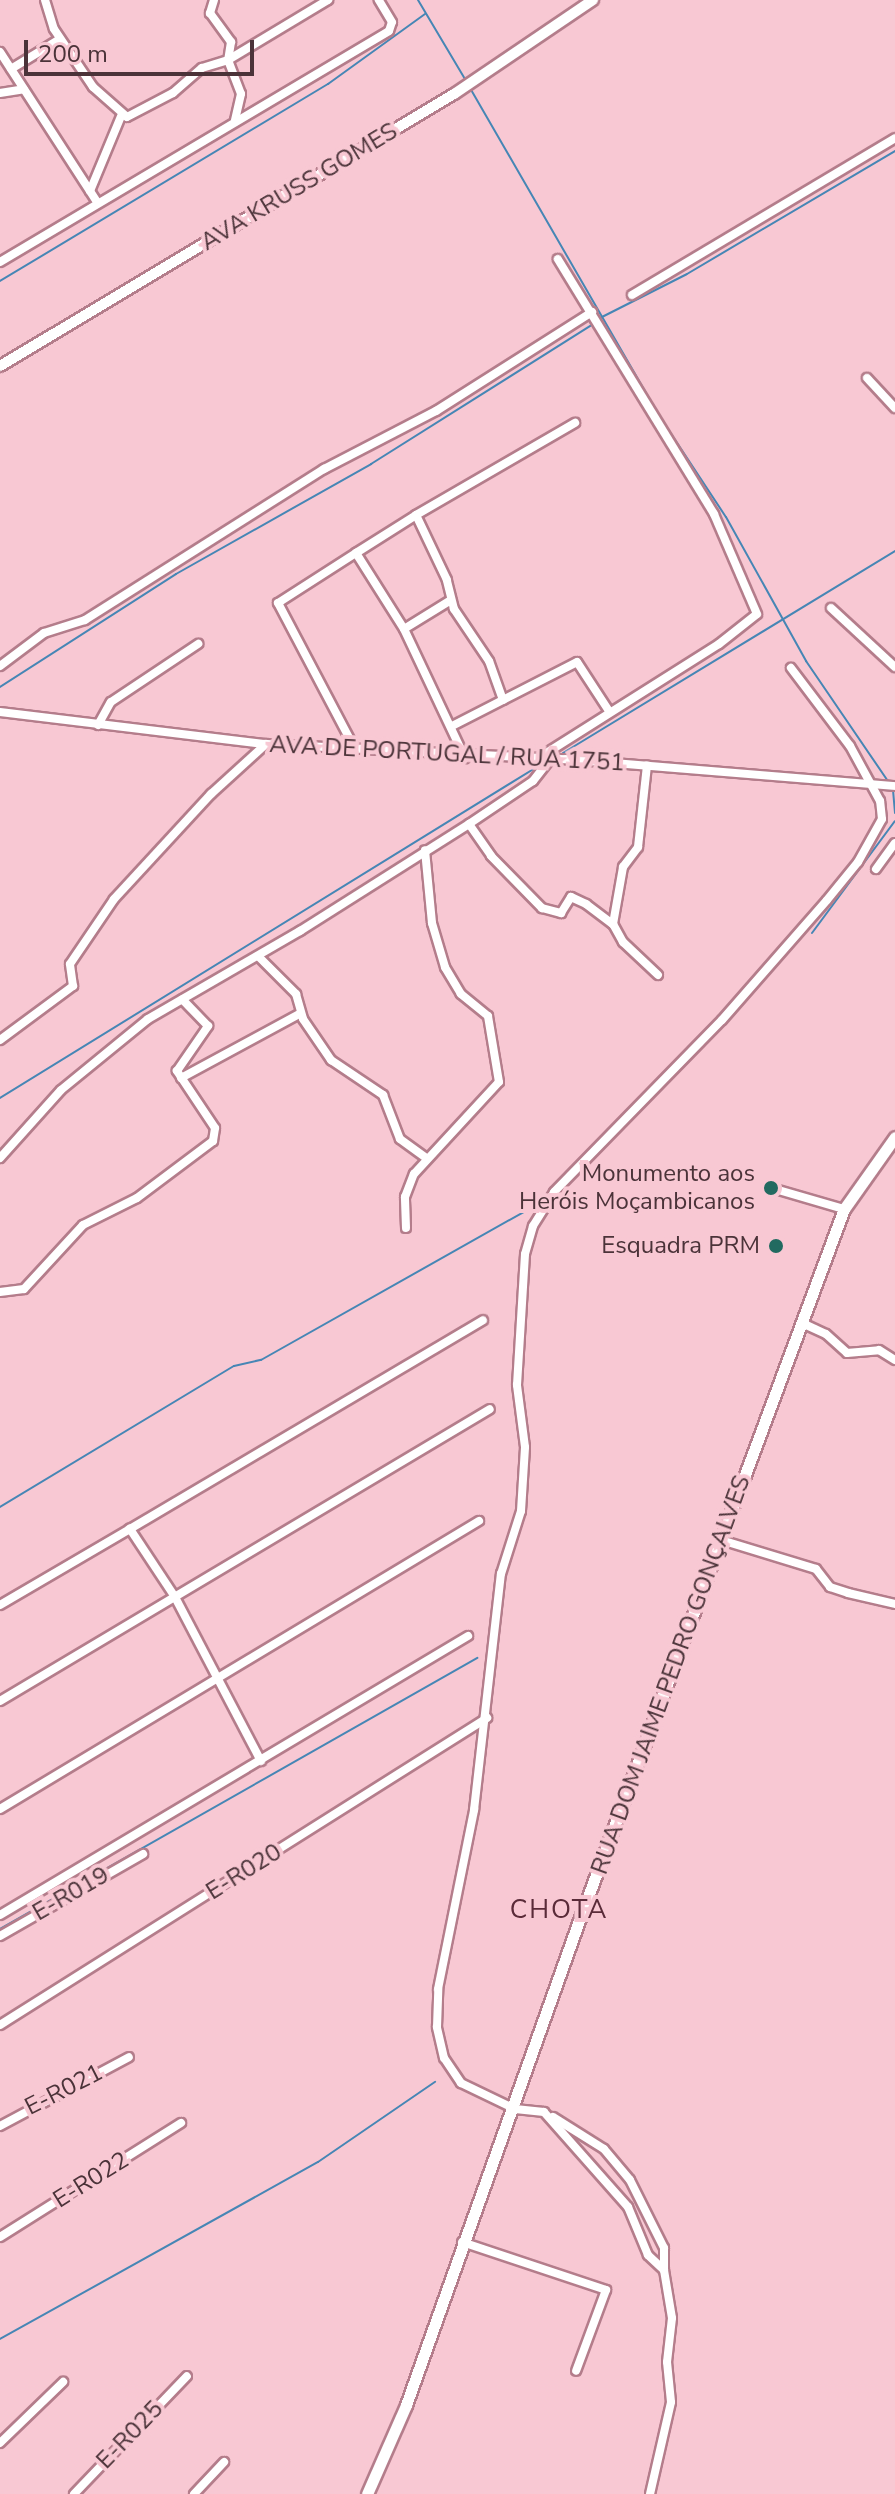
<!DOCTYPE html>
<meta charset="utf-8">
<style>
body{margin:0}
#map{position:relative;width:895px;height:2494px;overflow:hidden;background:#f8c8d3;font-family:"Nunito Sans",sans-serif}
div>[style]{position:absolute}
.stream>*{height:2px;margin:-1px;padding:0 1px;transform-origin:1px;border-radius:1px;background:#4686b5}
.roads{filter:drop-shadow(2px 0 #b47d8b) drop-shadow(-2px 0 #b47d8b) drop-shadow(0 2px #b47d8b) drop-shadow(0 -2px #b47d8b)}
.minor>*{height:8px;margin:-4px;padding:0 4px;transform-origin:4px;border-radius:4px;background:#fff}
.tertiary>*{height:10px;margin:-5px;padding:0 5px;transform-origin:5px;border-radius:5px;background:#fff}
.secondary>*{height:11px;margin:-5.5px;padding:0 5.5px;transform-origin:5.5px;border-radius:5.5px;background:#fff}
.dots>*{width:22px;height:22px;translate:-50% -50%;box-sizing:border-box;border:4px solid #f8c8d3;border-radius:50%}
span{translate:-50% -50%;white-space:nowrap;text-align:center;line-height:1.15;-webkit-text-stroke:8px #f8c8d3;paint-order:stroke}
.street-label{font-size:24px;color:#4b3339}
.poi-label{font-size:24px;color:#4b3339}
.right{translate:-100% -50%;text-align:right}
.neighbourhood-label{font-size:26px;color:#5a2b39;letter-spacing:2px}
.scale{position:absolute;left:24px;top:40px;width:230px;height:36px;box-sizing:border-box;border:4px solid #4b3339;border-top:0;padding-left:10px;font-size:24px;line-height:28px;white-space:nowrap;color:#4b3339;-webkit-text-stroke:6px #f8c8d3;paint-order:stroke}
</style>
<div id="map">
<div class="stream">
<div style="left:418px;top:0;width:92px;rotate:59.3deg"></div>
<div style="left:470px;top:88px;width:376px;rotate:60deg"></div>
<div style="left:658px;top:414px;width:123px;rotate:56.6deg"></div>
<div style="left:726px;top:517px;width:165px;rotate:60.9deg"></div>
<div style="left:806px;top:661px;width:145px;rotate:55.7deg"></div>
<div style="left:0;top:281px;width:383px;rotate:-31deg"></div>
<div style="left:328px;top:84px;width:120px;rotate:-35.8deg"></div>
<div style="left:600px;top:318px;width:97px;rotate:-26.8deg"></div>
<div style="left:687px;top:274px;width:242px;rotate:-30.6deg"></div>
<div style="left:0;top:687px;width:209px;rotate:-32.7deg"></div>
<div style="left:176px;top:574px;width:224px;rotate:-29.4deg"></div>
<div style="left:371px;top:464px;width:261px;rotate:-32.2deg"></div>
<div style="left:563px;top:753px;width:389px;rotate:-31.3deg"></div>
<div style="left:893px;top:790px;width:23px;rotate:85deg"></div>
<div style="left:812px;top:933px;width:139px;rotate:-53.5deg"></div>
<div style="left:0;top:1098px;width:634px;rotate:-31.66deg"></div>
<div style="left:0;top:1507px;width:273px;rotate:-31.1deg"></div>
<div style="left:234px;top:1366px;width:28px;rotate:-13deg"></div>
<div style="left:261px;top:1360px;width:303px;rotate:-29.4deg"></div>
<div style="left:0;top:1929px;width:549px;rotate:-29.6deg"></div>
<div style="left:0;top:2339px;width:364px;rotate:-29.1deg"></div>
<div style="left:318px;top:2162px;width:142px;rotate:-34.4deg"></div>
</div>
<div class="roads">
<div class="minor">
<div style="left:45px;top:0;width:30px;rotate:73deg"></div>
<div style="left:54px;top:29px;width:70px;rotate:56.1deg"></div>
<div style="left:93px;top:87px;width:45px;rotate:41.4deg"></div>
<div style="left:127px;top:117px;width:52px;rotate:-27.6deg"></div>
<div style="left:173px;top:93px;width:38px;rotate:-41deg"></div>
<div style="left:202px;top:68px;width:27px;rotate:-17deg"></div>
<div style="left:228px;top:60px;width:117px;rotate:-31deg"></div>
<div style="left:214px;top:0;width:14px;rotate:107deg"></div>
<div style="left:210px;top:13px;width:36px;rotate:54deg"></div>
<div style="left:231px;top:42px;width:18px;rotate:99deg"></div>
<div style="left:228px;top:60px;width:36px;rotate:69deg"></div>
<div style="left:241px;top:94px;width:27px;rotate:103deg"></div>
<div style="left:0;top:52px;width:179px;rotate:57.1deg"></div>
<div style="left:11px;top:69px;width:57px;rotate:-31.5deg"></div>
<div style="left:0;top:93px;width:24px;rotate:-9deg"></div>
<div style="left:90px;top:191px;width:81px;rotate:-67.5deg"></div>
<div style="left:0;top:262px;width:452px;rotate:-30.7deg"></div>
<div style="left:389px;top:31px;width:9px;rotate:-72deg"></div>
<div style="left:392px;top:22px;width:26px;rotate:-121deg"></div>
<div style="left:632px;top:295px;width:306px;rotate:-30.8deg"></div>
<div style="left:867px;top:378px;width:41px;rotate:47deg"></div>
<div style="left:356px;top:553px;width:71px;rotate:-32.3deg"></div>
<div style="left:451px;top:600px;width:55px;rotate:148.3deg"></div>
<div style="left:404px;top:629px;width:143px;rotate:64.7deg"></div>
<div style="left:831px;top:608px;width:87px;rotate:42.7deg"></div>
<div style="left:0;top:666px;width:55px;rotate:-36.9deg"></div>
<div style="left:44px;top:633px;width:43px;rotate:-17.6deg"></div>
<div style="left:85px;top:620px;width:283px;rotate:-32.3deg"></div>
<div style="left:324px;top:469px;width:126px;rotate:-27.4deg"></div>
<div style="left:436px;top:411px;width:185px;rotate:-32.4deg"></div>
<div style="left:503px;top:700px;width:41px;rotate:-109.7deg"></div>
<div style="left:489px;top:661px;width:63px;rotate:-123.9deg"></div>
<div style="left:454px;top:609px;width:30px;rotate:-104deg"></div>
<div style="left:447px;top:580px;width:72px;rotate:-115.5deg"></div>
<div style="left:416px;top:515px;width:184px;rotate:-30.1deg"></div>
<div style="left:0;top:712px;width:268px;rotate:6.9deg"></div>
<div style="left:266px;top:744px;width:300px;rotate:2.9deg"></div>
<div style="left:566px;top:759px;width:330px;rotate:4.7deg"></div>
<div style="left:98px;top:725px;width:26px;rotate:-61deg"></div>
<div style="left:111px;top:702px;width:105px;rotate:-33.7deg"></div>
<div style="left:454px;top:725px;width:138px;rotate:-27.1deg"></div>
<div style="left:577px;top:662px;width:59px;rotate:56.9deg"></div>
<div style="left:354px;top:747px;width:163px;rotate:-117.8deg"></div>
<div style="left:278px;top:603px;width:93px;rotate:-32.7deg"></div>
<div style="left:356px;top:553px;width:90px;rotate:57.7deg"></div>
<div style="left:537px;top:759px;width:215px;rotate:-32.3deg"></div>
<div style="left:719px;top:644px;width:48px;rotate:-38.3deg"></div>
<div style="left:757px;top:614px;width:109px;rotate:-113.3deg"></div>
<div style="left:714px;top:514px;width:299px;rotate:-121.5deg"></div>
<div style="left:469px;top:824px;width:39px;rotate:55deg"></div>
<div style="left:491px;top:856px;width:73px;rotate:45.6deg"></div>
<div style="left:542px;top:908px;width:20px;rotate:15deg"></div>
<div style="left:561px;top:913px;width:19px;rotate:-58deg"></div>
<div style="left:571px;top:897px;width:17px;rotate:25deg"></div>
<div style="left:586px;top:904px;width:34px;rotate:37deg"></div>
<div style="left:613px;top:924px;width:21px;rotate:61deg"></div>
<div style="left:623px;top:942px;width:48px;rotate:43.3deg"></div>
<div style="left:876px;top:869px;width:32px;rotate:-54deg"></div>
<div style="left:613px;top:924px;width:58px;rotate:-80deg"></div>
<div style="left:623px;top:867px;width:25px;rotate:-53deg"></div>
<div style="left:638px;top:847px;width:82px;rotate:-83.7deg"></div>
<div style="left:258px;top:956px;width:54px;rotate:45deg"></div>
<div style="left:296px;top:994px;width:26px;rotate:74deg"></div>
<div style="left:303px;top:1019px;width:50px;rotate:55.7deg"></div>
<div style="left:331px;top:1060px;width:63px;rotate:33.9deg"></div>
<div style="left:383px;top:1095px;width:47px;rotate:68.9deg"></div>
<div style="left:400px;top:1139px;width:32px;rotate:36deg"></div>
<div style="left:0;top:1040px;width:91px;rotate:-36.5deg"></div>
<div style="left:73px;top:986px;width:22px;rotate:-98deg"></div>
<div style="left:70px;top:964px;width:78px;rotate:-55.9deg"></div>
<div style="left:114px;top:899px;width:143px;rotate:-47.3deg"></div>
<div style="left:211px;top:794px;width:74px;rotate:-42.3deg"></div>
<div style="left:181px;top:1078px;width:136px;rotate:-28.4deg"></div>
<div style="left:0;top:1158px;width:91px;rotate:-48.1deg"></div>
<div style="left:61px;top:1090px;width:112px;rotate:-39.2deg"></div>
<div style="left:148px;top:1019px;width:176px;rotate:-30.1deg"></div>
<div style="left:300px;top:931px;width:200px;rotate:-32.3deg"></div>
<div style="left:469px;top:824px;width:77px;rotate:-33.9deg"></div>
<div style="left:533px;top:781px;width:28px;rotate:-52deg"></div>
<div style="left:775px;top:1189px;width:72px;rotate:16.2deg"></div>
<div style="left:406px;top:1228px;width:31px;rotate:-92deg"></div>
<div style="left:405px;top:1197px;width:25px;rotate:-69deg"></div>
<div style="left:414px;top:1174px;width:125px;rotate:-47.3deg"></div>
<div style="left:499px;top:1082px;width:67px;rotate:-99.5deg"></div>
<div style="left:488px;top:1016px;width:35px;rotate:-141deg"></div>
<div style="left:461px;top:994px;width:31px;rotate:-121deg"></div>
<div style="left:445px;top:967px;width:46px;rotate:-106.5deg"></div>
<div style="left:432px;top:923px;width:73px;rotate:-95.5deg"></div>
<div style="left:0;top:1292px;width:24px;rotate:-7deg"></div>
<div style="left:24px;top:1289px;width:87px;rotate:-47.3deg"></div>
<div style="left:83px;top:1225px;width:60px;rotate:-26.6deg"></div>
<div style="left:137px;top:1198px;width:95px;rotate:-36.9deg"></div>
<div style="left:213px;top:1141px;width:13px;rotate:-81deg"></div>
<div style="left:215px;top:1128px;width:69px;rotate:-123.7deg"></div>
<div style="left:177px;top:1071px;width:55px;rotate:-55.4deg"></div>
<div style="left:208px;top:1026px;width:37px;rotate:-134deg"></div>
<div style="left:802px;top:1323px;width:26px;rotate:25deg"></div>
<div style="left:826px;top:1334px;width:28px;rotate:42deg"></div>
<div style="left:847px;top:1353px;width:32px;rotate:-5deg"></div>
<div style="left:879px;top:1350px;width:19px;rotate:32deg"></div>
<div style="left:721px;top:1540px;width:99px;rotate:17deg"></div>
<div style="left:816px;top:1569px;width:23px;rotate:52deg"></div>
<div style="left:830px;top:1587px;width:19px;rotate:18deg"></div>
<div style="left:848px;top:1593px;width:48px;rotate:13.2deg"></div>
<div style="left:0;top:1605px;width:151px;rotate:-30.3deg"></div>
<div style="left:0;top:1701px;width:570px;rotate:-30.79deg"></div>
<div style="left:261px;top:1761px;width:185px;rotate:-117.7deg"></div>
<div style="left:175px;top:1597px;width:82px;rotate:-123.5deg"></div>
<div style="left:130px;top:1529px;width:410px;rotate:-30.6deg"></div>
<div style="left:0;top:1809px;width:559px;rotate:-31.02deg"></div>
<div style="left:0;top:1915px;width:545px;rotate:-30.8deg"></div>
<div style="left:0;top:1936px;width:165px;rotate:-29.8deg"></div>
<div style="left:0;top:2025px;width:576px;rotate:-32.23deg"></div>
<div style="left:553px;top:2117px;width:60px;rotate:32.1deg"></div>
<div style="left:604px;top:2149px;width:40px;rotate:50deg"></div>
<div style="left:630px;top:2180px;width:76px;rotate:63.4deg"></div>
<div style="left:664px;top:2248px;width:22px;rotate:90deg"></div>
<div style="left:0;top:2126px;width:146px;rotate:-28.1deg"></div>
<div style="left:0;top:2237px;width:214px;rotate:-32.2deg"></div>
<div style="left:462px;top:2242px;width:152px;rotate:18.4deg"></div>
<div style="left:606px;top:2290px;width:86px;rotate:110.3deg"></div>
<div style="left:0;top:2443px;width:88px;rotate:-44.1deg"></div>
<div style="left:74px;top:2494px;width:163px;rotate:-46.2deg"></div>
<div style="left:194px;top:2494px;width:44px;rotate:-46.8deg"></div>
<div style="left:650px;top:2494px;width:94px;rotate:-77.1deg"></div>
<div style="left:671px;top:2402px;width:40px;rotate:-95.7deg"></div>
<div style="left:667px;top:2362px;width:44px;rotate:-83.5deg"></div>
<div style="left:672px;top:2318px;width:49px;rotate:-99.5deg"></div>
<div style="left:664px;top:2270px;width:22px;rotate:-137deg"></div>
<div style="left:648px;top:2255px;width:52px;rotate:-112.6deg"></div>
<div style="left:628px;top:2207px;width:127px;rotate:-131.5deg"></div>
<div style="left:544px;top:2112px;width:29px;rotate:-174deg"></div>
<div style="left:515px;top:2109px;width:60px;rotate:-154.3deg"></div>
<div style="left:461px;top:2083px;width:30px;rotate:-124deg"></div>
<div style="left:444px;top:2058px;width:32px;rotate:-103deg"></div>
<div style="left:437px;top:2027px;width:38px;rotate:-88deg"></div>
<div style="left:438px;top:1989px;width:183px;rotate:-78.6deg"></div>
<div style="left:474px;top:1810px;width:238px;rotate:-83.5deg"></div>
<div style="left:501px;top:1574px;width:66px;rotate:-72.4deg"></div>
<div style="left:521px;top:1511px;width:64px;rotate:-86.4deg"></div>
<div style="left:525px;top:1447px;width:63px;rotate:-97.4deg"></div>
<div style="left:517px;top:1385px;width:131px;rotate:-86.5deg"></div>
<div style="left:525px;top:1254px;width:29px;rotate:-74deg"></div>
<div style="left:533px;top:1226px;width:40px;rotate:-58deg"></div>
<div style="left:554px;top:1192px;width:240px;rotate:-45.7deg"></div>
<div style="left:722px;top:1020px;width:159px;rotate:-48.8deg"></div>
<div style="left:827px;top:900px;width:49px;rotate:-50.8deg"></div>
<div style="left:858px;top:862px;width:49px;rotate:-60.8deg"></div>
<div style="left:882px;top:819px;width:18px;rotate:-96deg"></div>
<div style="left:880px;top:801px;width:63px;rotate:-118.6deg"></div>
<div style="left:850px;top:746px;width:98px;rotate:-127.1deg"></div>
</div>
<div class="tertiary">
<div style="left:0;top:366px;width:529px;rotate:-30.93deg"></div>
<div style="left:454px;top:94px;width:168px;rotate:-34.1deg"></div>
</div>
<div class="secondary">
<div style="left:367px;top:2494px;width:97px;rotate:-66.3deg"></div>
<div style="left:406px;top:2405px;width:509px;rotate:-70.35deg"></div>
<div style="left:577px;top:1926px;width:765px;rotate:-69.58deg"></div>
<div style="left:844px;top:1209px;width:88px;rotate:-54.7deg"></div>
</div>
</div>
<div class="dots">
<div style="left:771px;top:1188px;background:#226a60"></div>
<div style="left:776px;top:1246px;background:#226a60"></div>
</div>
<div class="street-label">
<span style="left:299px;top:187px;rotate:-31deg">AVA KRUSS GOMES</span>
<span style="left:447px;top:754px;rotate:3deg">AVA DE PORTUGAL / RUA 1751</span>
<span style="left:671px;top:1675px;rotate:-70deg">RUA DOM JAIME PEDRO GONÇALVES</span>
<span style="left:244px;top:1872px;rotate:-32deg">E-R020</span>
<span style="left:71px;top:1894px;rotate:-30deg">E-R019</span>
<span style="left:64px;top:2090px;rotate:-27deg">E-R021</span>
<span style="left:91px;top:2180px;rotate:-32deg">E-R022</span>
<span style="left:130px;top:2435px;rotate:-46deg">E-R025</span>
</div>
<div class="poi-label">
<span class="right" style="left:755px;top:1188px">Monumento aos<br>Heróis Moçambicanos</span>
<span class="right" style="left:760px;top:1246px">Esquadra PRM</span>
</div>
<div class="neighbourhood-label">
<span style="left:559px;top:1910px">CHOTA</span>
</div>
<div class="scale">200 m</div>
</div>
